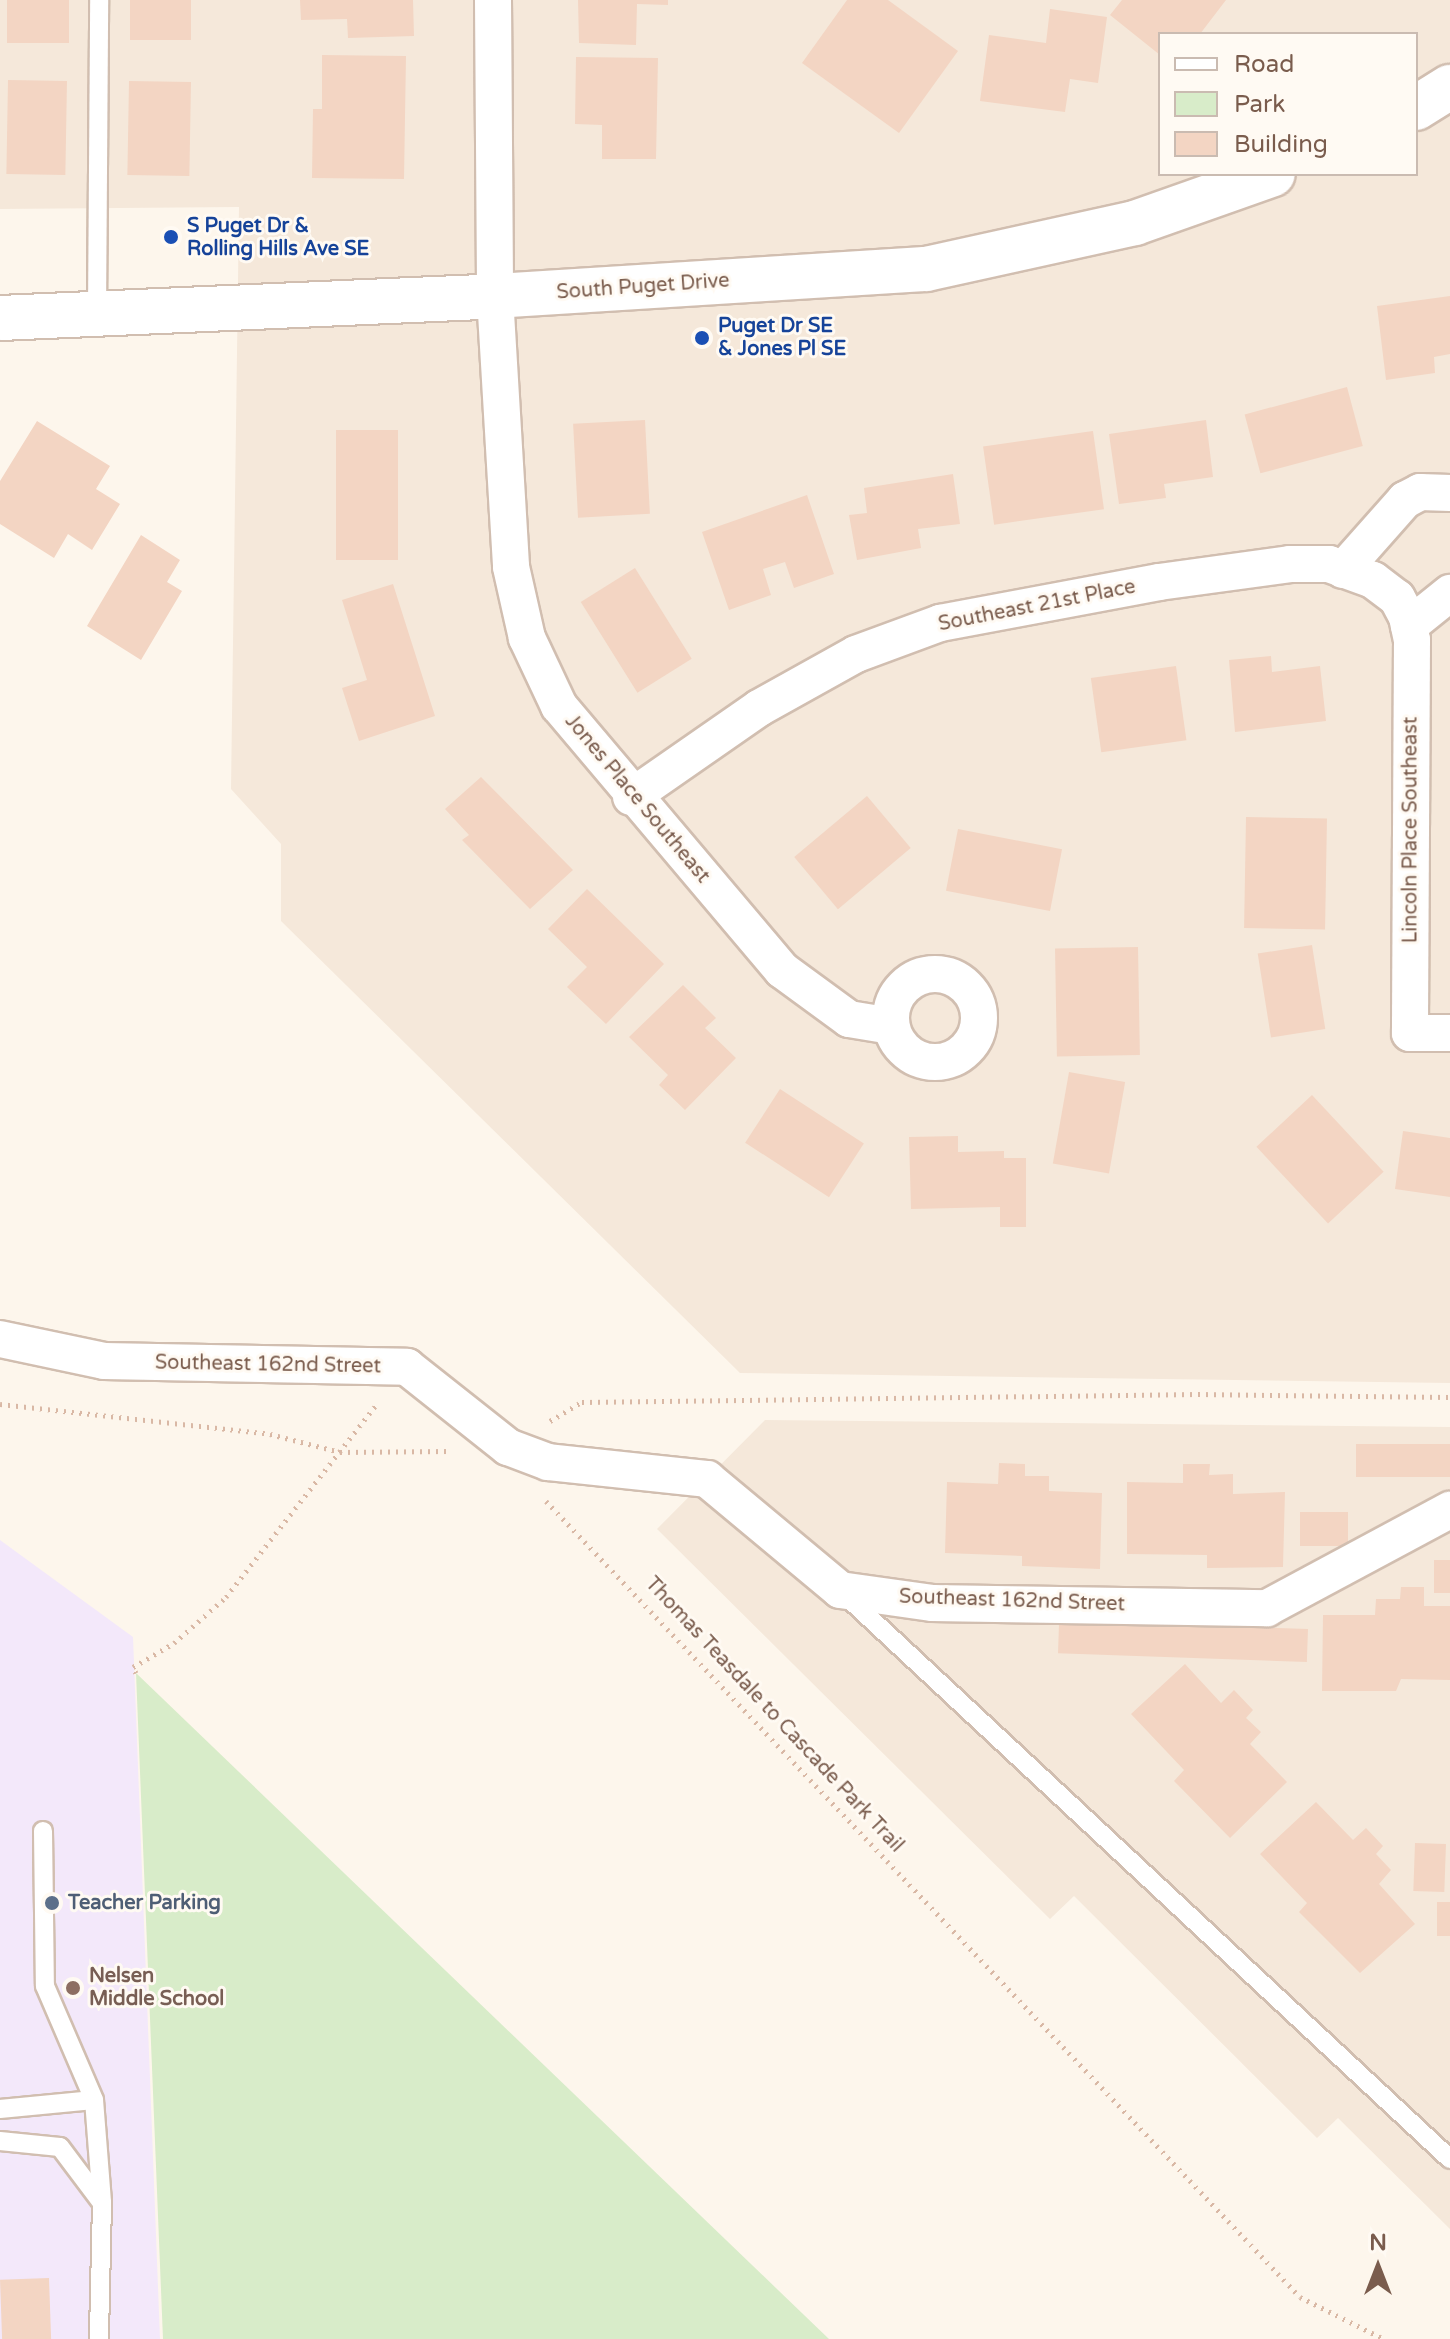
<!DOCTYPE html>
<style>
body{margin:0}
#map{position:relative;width:1450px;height:2339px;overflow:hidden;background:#fdf6ec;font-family:"Varela Round",sans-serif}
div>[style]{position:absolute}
.residential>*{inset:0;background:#f5e8da}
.education>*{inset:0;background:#f3e8fa}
.green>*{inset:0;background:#d8ecc9}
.building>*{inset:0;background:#f3d5c3;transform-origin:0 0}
.path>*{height:5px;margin-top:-2.5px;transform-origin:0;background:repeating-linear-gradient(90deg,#d9b8a5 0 2px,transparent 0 8px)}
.roads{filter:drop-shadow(2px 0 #d1beb0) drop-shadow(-2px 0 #d1beb0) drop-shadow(0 2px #d1beb0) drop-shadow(0 -2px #d1beb0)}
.lane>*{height:18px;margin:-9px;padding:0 9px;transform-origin:9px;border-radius:9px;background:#fff}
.street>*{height:36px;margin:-18px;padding:0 18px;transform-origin:18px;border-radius:18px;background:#fff}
.street>.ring{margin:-18px;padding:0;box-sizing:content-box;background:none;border:36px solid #fff;border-radius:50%}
.secondary>*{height:44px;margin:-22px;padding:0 22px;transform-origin:22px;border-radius:22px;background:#fff}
.dots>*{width:22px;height:22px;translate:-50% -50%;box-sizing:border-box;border:4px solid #fffaf3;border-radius:50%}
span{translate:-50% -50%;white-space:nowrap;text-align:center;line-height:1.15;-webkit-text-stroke:6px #fffaf3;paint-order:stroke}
.transit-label{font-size:20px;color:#164399;font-weight:700}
.left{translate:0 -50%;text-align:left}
.street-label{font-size:20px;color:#7a5c4d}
.service-label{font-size:20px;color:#4e5e75;font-weight:700}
.education-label{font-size:20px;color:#785e54;font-weight:700}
.legend{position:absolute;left:1158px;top:32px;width:260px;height:144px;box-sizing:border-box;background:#fffaf3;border:2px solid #cabbb1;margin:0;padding:10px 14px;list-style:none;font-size:24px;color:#7a5c4d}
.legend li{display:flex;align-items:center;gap:16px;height:40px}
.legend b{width:40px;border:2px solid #cabbb1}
.north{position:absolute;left:1338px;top:2227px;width:80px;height:80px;-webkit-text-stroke:6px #fffaf3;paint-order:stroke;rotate:0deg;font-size:22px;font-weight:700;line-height:32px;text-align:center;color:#7a5c4d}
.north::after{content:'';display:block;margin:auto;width:28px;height:36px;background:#7a5c4d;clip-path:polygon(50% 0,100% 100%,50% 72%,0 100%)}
</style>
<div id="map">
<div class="residential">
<div style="clip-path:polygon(evenodd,0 0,1450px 0,1450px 1383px,740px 1373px,281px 921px,281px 844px,231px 789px,239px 207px,0 209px,0 0,1160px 34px,1416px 34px,1416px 174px,1160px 174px,1160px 34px)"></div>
<div style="clip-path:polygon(765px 1420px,1450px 1427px,1450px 2229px,1338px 2118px,1317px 2138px,1074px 1896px,1050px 1919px,657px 1529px)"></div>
</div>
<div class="education">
<div style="clip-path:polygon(0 1540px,133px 1637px,160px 2339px,0 2339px)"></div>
</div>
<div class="green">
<div style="clip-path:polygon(136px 1673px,829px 2339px,163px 2339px)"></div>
</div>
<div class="building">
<div style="left:7px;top:0;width:62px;height:43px"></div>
<div style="left:130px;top:0;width:61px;height:40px"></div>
<div style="clip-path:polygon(300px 0,413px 0,414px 36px,348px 38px,347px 19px,301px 20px)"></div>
<div style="clip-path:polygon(578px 0,668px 0,668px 5px,637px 4px,636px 45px,579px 43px)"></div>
<div style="clip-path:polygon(847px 0,888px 0,958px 51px,899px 133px,802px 63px)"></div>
<div style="clip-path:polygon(1122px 0,1226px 0,1200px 34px,1160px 34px,1160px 55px,1110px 15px)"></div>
<div style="clip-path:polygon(1050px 9px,1107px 17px,1098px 83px,1070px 79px,1065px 112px,980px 101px,989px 35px,1046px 43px)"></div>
<div style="clip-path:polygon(322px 55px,406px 56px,404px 179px,312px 178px,313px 109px,322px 109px)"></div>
<div style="clip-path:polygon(576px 57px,658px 58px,656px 159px,602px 159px,602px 125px,575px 124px)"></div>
<div style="left:8px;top:80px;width:59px;height:94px;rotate:1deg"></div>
<div style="left:129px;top:81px;width:62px;height:94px;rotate:1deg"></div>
<div style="clip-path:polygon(1450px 296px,1450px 354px,1434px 357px,1435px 373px,1386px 380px,1377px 306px)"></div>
<div style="left:1347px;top:387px;width:61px;height:106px;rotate:75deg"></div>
<div style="left:645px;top:420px;width:94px;height:72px;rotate:87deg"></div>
<div style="clip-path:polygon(1206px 420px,1213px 477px,1164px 484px,1166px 498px,1119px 504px,1109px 434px)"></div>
<div style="clip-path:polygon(37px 421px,110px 466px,96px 489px,120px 504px,92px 550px,68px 534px,54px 558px,0 524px,0 481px)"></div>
<div style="left:336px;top:430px;width:62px;height:130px"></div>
<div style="left:1093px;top:431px;width:79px;height:111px;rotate:82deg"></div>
<div style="clip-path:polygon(953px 474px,960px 524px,918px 529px,921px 548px,857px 560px,849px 515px,867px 513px,864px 488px)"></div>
<div style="clip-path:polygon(807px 495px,834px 574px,794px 588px,785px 562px,763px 569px,771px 595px,729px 610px,702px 532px)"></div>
<div style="clip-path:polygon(141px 535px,180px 560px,167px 582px,182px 591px,141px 660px,87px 626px)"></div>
<div style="left:635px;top:568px;width:107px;height:64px;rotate:58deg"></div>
<div style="clip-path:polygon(393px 584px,435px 716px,359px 741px,342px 688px,367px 680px,342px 600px)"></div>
<div style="clip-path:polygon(1271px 656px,1272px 672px,1320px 666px,1326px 721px,1235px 732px,1229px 660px)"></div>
<div style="left:1176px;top:666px;width:75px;height:86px;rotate:82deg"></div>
<div style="clip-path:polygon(481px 777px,573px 870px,530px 909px,462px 840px,469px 835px,445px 809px)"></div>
<div style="left:867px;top:796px;width:68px;height:95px;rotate:50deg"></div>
<div style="left:1246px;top:817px;width:81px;height:111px;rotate:1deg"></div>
<div style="left:958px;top:829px;width:106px;height:63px;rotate:11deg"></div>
<div style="clip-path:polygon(587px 889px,664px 964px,606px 1024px,567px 987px,587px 967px,548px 929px)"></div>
<div style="left:1312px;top:945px;width:85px;height:55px;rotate:81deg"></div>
<div style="left:1138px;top:947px;width:108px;height:83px;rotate:89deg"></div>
<div style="clip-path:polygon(683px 985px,716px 1018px,705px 1028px,736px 1058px,685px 1110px,659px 1085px,668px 1075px,629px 1037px)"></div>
<div style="left:1069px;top:1072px;width:57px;height:93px;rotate:10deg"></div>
<div style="left:780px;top:1089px;width:100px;height:64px;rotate:33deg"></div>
<div style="left:1312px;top:1095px;width:105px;height:76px;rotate:47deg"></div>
<div style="clip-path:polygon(1403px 1131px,1450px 1138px,1450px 1197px,1395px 1189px)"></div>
<div style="clip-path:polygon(958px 1136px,958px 1152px,1004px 1151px,1004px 1158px,1026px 1158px,1026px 1227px,1000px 1227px,1000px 1207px,911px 1209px,909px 1137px)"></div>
<div style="left:1356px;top:1444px;width:94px;height:33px"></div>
<div style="clip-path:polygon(999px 1463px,1025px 1464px,1025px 1476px,1049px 1476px,1049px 1491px,1102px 1493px,1100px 1569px,1022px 1566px,1022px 1556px,945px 1553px,947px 1482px,998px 1484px)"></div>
<div style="clip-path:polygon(1183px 1464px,1210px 1464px,1209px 1475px,1233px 1474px,1233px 1494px,1285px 1492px,1283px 1567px,1207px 1568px,1207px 1555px,1127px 1554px,1127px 1482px,1183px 1483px)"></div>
<div style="left:1300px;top:1512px;width:48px;height:34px"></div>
<div style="left:1450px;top:1560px;width:33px;height:16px;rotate:90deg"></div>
<div style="clip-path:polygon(1401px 1587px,1424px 1587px,1424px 1606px,1450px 1606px,1450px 1680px,1401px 1679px,1396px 1691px,1322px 1691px,1323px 1615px,1375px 1615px,1376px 1599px,1400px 1599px)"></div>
<div style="left:1308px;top:1629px;width:33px;height:249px;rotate:92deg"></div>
<div style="clip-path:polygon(1185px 1664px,1221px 1703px,1234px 1690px,1253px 1710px,1246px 1718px,1261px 1732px,1250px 1744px,1287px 1782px,1230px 1838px,1174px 1781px,1184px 1770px,1131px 1714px)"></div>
<div style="clip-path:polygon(1316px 1802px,1353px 1840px,1366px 1828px,1383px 1846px,1376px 1854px,1391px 1870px,1379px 1884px,1415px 1924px,1360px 1973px,1299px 1912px,1307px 1903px,1260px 1854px)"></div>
<div style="left:1415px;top:1843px;width:31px;height:48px;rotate:2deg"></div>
<div style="left:1437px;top:1902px;width:13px;height:34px"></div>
<div style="left:49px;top:2278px;width:61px;height:49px;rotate:88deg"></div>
</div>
<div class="path">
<div style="left:0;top:1404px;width:272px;rotate:6.3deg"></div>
<div style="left:270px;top:1434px;width:72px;rotate:14.4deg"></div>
<div style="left:340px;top:1452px;width:111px;rotate:-0.5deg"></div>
<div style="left:550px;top:1421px;width:37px;rotate:-31deg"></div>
<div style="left:582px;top:1402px;width:616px;rotate:-0.74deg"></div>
<div style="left:1198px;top:1394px;width:252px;rotate:0.7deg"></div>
<div style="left:546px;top:1501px;width:1096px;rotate:46.55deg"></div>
<div style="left:1300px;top:2297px;width:94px;rotate:26.6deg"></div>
<div style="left:136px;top:1673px;width:7px;rotate:-117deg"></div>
<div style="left:133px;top:1667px;width:48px;rotate:-30.3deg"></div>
<div style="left:174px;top:1643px;width:69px;rotate:-41.5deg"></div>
<div style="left:226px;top:1597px;width:244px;rotate:-52deg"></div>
</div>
<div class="roads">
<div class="lane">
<div style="left:97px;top:313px;width:313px;rotate:-89.6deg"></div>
<div style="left:845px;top:1595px;width:827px;rotate:42.99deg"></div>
<div style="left:43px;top:1831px;width:155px;rotate:89.3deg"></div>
<div style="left:45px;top:1986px;width:124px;rotate:66.7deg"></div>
<div style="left:0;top:2109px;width:94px;rotate:-5.5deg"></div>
<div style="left:94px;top:2100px;width:102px;rotate:85.5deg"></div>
<div style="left:0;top:2141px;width:60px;rotate:5.7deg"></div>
<div style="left:60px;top:2147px;width:70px;rotate:53.1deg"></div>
<div style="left:102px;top:2203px;width:136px;rotate:91.3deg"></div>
</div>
<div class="street">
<div style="left:493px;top:0;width:296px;rotate:89.6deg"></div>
<div style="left:495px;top:296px;width:271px;rotate:86.6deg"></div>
<div style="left:511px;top:567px;width:73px;rotate:77.3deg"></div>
<div style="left:527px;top:638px;width:75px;rotate:64.8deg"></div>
<div style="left:559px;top:706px;width:346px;rotate:49.8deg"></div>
<div style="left:782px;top:970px;width:83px;rotate:36.2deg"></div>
<div style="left:849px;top:1019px;width:43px;rotate:9.5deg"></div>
<div style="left:1343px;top:570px;width:94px;rotate:-48.5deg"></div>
<div style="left:1405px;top:500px;width:17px;rotate:-28deg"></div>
<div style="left:1420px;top:492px;width:30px;rotate:2deg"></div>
<div style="left:1409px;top:626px;width:53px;rotate:-38.8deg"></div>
<div style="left:631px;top:797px;width:156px;rotate:-34.8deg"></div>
<div style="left:759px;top:708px;width:111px;rotate:-29.1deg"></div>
<div style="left:856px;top:654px;width:90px;rotate:-20.3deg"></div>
<div style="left:940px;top:623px;width:223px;rotate:-10.6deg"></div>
<div style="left:1159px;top:582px;width:132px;rotate:-7.8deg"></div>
<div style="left:1290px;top:564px;width:39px"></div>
<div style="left:1329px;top:564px;width:47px;rotate:20deg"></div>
<div style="left:1373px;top:580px;width:30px;rotate:37deg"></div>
<div style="left:1397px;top:598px;width:21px;rotate:62deg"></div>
<div style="left:1407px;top:617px;width:24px;rotate:78deg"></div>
<div style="left:1412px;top:640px;width:393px;rotate:90.3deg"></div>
<div style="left:1410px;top:1033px;width:40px"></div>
<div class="ring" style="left:891px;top:974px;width:52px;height:52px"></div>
<div style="left:0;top:1339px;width:106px;rotate:11.9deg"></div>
<div style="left:104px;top:1361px;width:303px;rotate:1.1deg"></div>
<div style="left:407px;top:1367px;width:129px;rotate:38.4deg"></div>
<div style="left:508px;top:1447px;width:43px;rotate:20.6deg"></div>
<div style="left:548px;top:1462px;width:160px;rotate:6.1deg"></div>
<div style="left:707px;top:1479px;width:173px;rotate:39.8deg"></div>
<div style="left:840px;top:1590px;width:94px;rotate:8deg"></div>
<div style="left:933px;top:1603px;width:334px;rotate:0.9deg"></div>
<div style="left:1267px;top:1608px;width:208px;rotate:-28.2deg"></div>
</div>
<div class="secondary">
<div style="left:1416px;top:108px;width:40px;rotate:-32deg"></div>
<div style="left:0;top:318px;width:495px;rotate:-2.5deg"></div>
<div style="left:495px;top:296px;width:432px;rotate:-3.6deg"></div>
<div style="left:926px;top:269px;width:214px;rotate:-12.4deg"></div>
<div style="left:1135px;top:223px;width:146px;rotate:-19.5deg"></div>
</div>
</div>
<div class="dots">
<div style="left:171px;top:237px;background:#1a4fb4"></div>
<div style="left:702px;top:338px;background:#1a4fb4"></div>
<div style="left:52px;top:1903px;background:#5c6f8a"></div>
<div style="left:73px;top:1988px;background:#8d6e63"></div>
</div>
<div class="transit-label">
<span class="left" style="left:187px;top:238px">S Puget Dr &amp;<br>Rolling Hills Ave SE</span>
<span class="left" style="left:718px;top:338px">Puget Dr SE<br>&amp; Jones Pl SE</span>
</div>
<div class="street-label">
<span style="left:643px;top:287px;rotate:-4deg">South Puget Drive</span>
<span style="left:1037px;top:606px;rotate:-11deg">Southeast 21st Place</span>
<span style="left:637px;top:799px;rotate:50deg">Jones Place Southeast</span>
<span style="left:1411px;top:830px;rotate:-90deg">Lincoln Place Southeast</span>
<span style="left:268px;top:1365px;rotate:1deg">Southeast 162nd Street</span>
<span style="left:1012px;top:1601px;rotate:2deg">Southeast 162nd Street</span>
<span style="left:774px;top:1715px;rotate:47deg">Thomas Teasdale to Cascade Park Trail</span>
</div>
<div class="service-label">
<span class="left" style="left:68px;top:1903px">Teacher Parking</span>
</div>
<div class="education-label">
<span class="left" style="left:89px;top:1988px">Nelsen<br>Middle School</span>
</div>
<ul class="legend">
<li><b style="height:10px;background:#fff"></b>Road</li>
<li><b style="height:22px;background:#d8ecc9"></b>Park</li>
<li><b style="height:22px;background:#f3d5c3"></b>Building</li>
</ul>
<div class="north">N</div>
</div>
